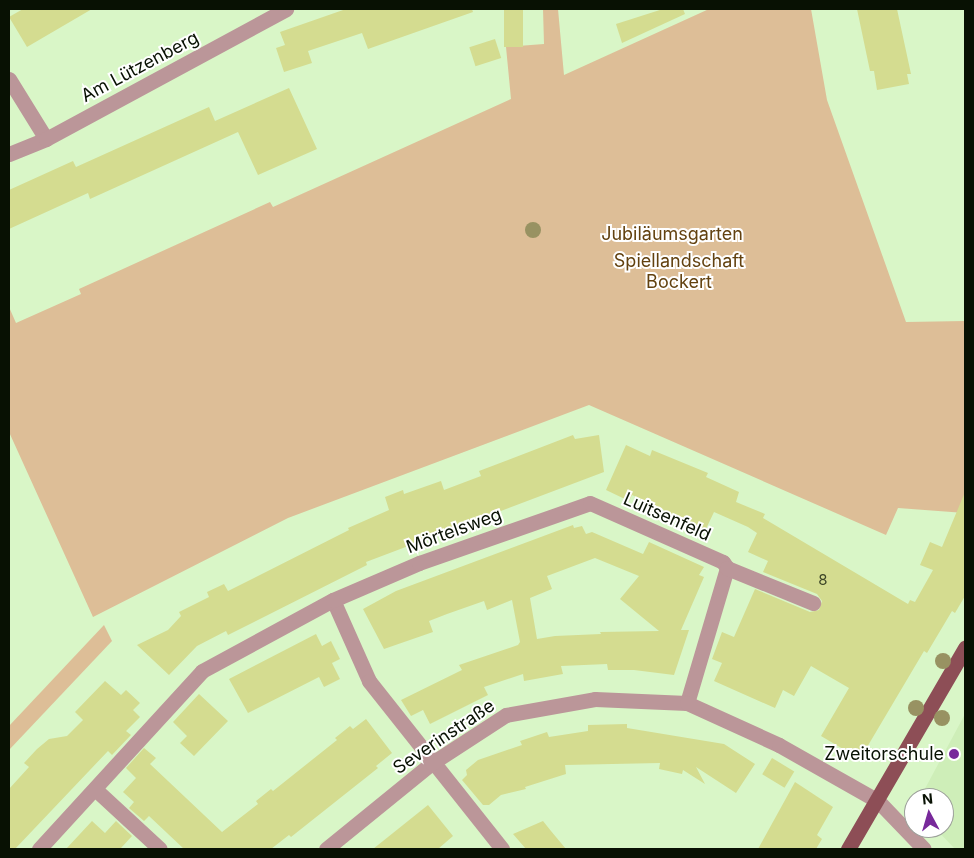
<!DOCTYPE html>
<meta charset="utf-8">
<style>
body{margin:0}
#map{position:relative;width:974px;height:858px;overflow:hidden;background:#d9f6c7;font-family:Inter,sans-serif}
div>[style]{position:absolute}
.built>*{inset:0;background:#ceeeb8}
.green>*{inset:0;background:#ddbe97}
.building>*{inset:0;background:#d4dc90;transform-origin:0 0}
.minor>*{height:15px;margin:-7.5px;padding:0 7.5px;transform-origin:7.5px;border-radius:7.5px;background:#bb9699}
.major>*{height:15px;margin:-7.5px;padding:0 7.5px;transform-origin:7.5px;border-radius:7.5px;background:#8d4e56}
.trees>*{width:16px;height:16px;margin:-8px;border-radius:50%;background:#989262}
.dots>*{width:14px;height:14px;translate:-50% -50%;box-sizing:border-box;border:2px solid #fff;border-radius:50%}
span{translate:-50% -50%;white-space:nowrap;text-align:center;line-height:1.15;-webkit-text-stroke:4px #fff;paint-order:stroke}
.number-label{font-size:15px;color:#3b4426}
.number-label span{-webkit-text-stroke-width:0}
.street-label{font-size:18px;color:#081103}
.park-label{font-size:18px;color:#62410f}
.poi-label{font-size:18px;color:#081103}
.right{translate:-100% -50%;text-align:right}
.frame{position:absolute;inset:0;border:10px solid #081103;pointer-events:none}
.north{position:absolute;left:904px;top:788px;width:50px;height:50px;box-sizing:border-box;background:#fff;border:1px solid #9ca09a;border-radius:50%;rotate:354deg;font-size:14px;font-weight:700;line-height:20px;text-align:center;color:#081103}
.north::after{content:'';display:block;margin:auto;width:18px;height:22px;background:#78299b;clip-path:polygon(50% 0,100% 100%,50% 72%,0 100%)}
</style>
<div id="map">
<div class="built">
<div style="clip-path:polygon(965px 714px,965px 849px,955px 849px,935px 828px,944px 828px,944px 798px,920px 798px)"></div>
</div>
<div class="green">
<div style="clip-path:polygon(543px 9px,558px 9px,564px 75px,709px 9px,811px 9px,827px 100px,906px 322px,965px 321px,965px 513px,898px 508px,886px 535px,589px 405px,288px 518px,93px 617px,9px 432px,9px 307px,16px 323px,81px 294px,79px 289px,270px 202px,273px 207px,511px 99px,506px 47px,544px 44px)"></div>
<div style="clip-path:polygon(104px 625px,112px 641px,9px 750px,9px 726px)"></div>
</div>
<div class="building">
<div style="clip-path:polygon(23px 9px,92px 9px,27px 47px,9px 17px)"></div>
<div style="clip-path:polygon(346px 9px,472px 9px,473px 12px,368px 49px,362px 33px,308px 51px,312px 63px,284px 72px,276px 48px,285px 45px,280px 32px)"></div>
<div style="left:504px;top:9px;width:19px;height:38px"></div>
<div style="clip-path:polygon(663px 9px,683px 9px,685px 14px,622px 43px,616px 24px)"></div>
<div style="clip-path:polygon(857px 9px,897px 9px,911px 74px,907px 74px,909px 84px,877px 90px,874px 71px,870px 71px)"></div>
<div style="left:495px;top:39px;width:20px;height:27px;rotate:72deg"></div>
<div style="clip-path:polygon(289px 88px,317px 149px,258px 175px,238px 132px,90px 199px,88px 193px,9px 229px,9px 190px,73px 161px,76px 167px,209px 107px,215px 121px)"></div>
<div style="clip-path:polygon(573px 435px,575px 439px,599px 435px,604px 472px,366px 562px,367px 565px,228px 635px,226px 631px,197px 646px,169px 675px,137px 645px,168px 630px,181px 616px,179px 612px,209px 597px,207px 592px,224px 584px,228px 591px,349px 530px,348px 528px,389px 510px,385px 497px,403px 490px,404px 494px,441px 481px,444px 490px,481px 476px,479px 471px)"></div>
<div style="clip-path:polygon(626px 445px,650px 456px,652px 450px,708px 473px,706px 477px,739px 492px,736px 502px,765px 514px,763px 518px,908px 604px,910px 600px,915px 602px,933px 570px,920px 565px,930px 542px,942px 547px,965px 492px,965px 596px,955px 613px,952px 611px,927px 653px,924px 651px,860px 759px,821px 736px,849px 688px,811px 666px,794px 696px,783px 690px,775px 708px,714px 681px,722px 663px,712px 659px,722px 632px,734px 637px,755px 589px,810px 612px,819px 610px,822px 601px,817px 594px,763px 572px,768px 561px,748px 552px,757px 533px,748px 527px,714px 512px,705px 531px,666px 514px,663px 509px,632px 495px,629px 501px,606px 490px)"></div>
<div style="clip-path:polygon(evenodd,573px 525px,574px 528px,582px 526px,586px 534px,592px 532px,643px 554px,649px 542px,704px 567px,699px 575px,704px 577px,681px 630px,689px 630px,674px 675px,634px 670px,608px 670px,607px 664px,561px 666px,563px 674px,524px 681px,523px 674px,484px 687px,488px 695px,430px 724px,423px 710px,411px 716px,401px 700px,462px 670px,459px 665px,518px 645px,520px 642px,512px 600px,487px 610px,484px 601px,447px 614px,429px 621px,433px 632px,384px 649px,363px 609px,396px 591px,573px 525px,595px 558px,639px 576px,620px 599px,659px 631px,600px 632px,601px 634px,555px 636px,537px 639px,530px 598px,552px 589px,547px 576px,595px 558px)"></div>
<div style="clip-path:polygon(316px 634px,322px 646px,331px 641px,340px 659px,332px 663px,340px 679px,324px 687px,319px 677px,248px 713px,229px 679px)"></div>
<div style="clip-path:polygon(105px 681px,121px 695px,126px 690px,140px 703px,133px 710px,140px 717px,126px 731px,131px 735px,112px 755px,108px 751px,15px 849px,9px 849px,9px 789px,29px 767px,24px 763px,37px 749px,49px 739px,67px 736px,83px 720px,75px 712px)"></div>
<div style="clip-path:polygon(199px 694px,228px 721px,194px 756px,180px 743px,187px 736px,173px 722px)"></div>
<div style="clip-path:polygon(366px 719px,392px 753px,376px 766px,378px 768px,291px 837px,289px 835px,271px 849px,184px 849px,149px 816px,144px 821px,129px 808px,134px 802px,123px 792px,136px 778px,126px 768px,144px 748px,156px 758px,150px 764px,222px 832px,258px 804px,256px 801px,271px 789px,273px 791px,337px 740px,335px 738px,350px 726px,353px 729px)"></div>
<div style="clip-path:polygon(627px 724px,627px 728px,724px 744px,755px 764px,736px 793px,696px 767px,705px 784px,683px 770px,682px 774px,659px 769px,660px 763px,565px 765px,566px 774px,525px 787px,526px 789px,501px 795px,489px 805px,483px 805px,462px 780px,467px 775px,466px 770px,478px 760px,522px 745px,520px 741px,547px 732px,549px 737px,588px 731px,588px 725px)"></div>
<div style="left:772px;top:758px;width:26px;height:19px;rotate:31deg"></div>
<div style="clip-path:polygon(795px 782px,833px 807px,817px 835px,822px 839px,816px 849px,758px 849px)"></div>
<div style="clip-path:polygon(428px 805px,453px 836px,438px 849px,373px 849px)"></div>
<div style="clip-path:polygon(92px 821px,105px 833px,116px 821px,132px 836px,121px 848px,123px 849px,66px 849px)"></div>
<div style="clip-path:polygon(543px 821px,551px 831px,566px 849px,526px 849px,513px 834px)"></div>
</div>
<div class="minor">
<div style="left:9px;top:79px;width:70px;rotate:58.3deg"></div>
<div style="left:9px;top:154px;width:40px;rotate:-22deg"></div>
<div style="left:46px;top:139px;width:273px;rotate:-28.4deg"></div>
<div style="left:333px;top:600px;width:89px;rotate:66deg"></div>
<div style="left:369px;top:681px;width:214px;rotate:51.6deg"></div>
<div style="left:687px;top:703px;width:141px;rotate:-73.5deg"></div>
<div style="left:95px;top:789px;width:88px;rotate:42.7deg"></div>
<div style="left:39px;top:849px;width:241px;rotate:-47.5deg"></div>
<div style="left:202px;top:671px;width:149px;rotate:-28.5deg"></div>
<div style="left:333px;top:600px;width:94px;rotate:-23.3deg"></div>
<div style="left:419px;top:563px;width:181px;rotate:-19.3deg"></div>
<div style="left:590px;top:503px;width:145px;rotate:23.9deg"></div>
<div style="left:723px;top:562px;width:7px;rotate:56deg"></div>
<div style="left:727px;top:568px;width:93px;rotate:22.1deg"></div>
<div style="left:326px;top:849px;width:136px;rotate:-39.1deg"></div>
<div style="left:432px;top:763px;width:88px;rotate:-33deg"></div>
<div style="left:506px;top:715px;width:90px;rotate:-10.2deg"></div>
<div style="left:595px;top:699px;width:92px;rotate:2.5deg"></div>
<div style="left:687px;top:703px;width:101px;rotate:24.5deg"></div>
<div style="left:779px;top:745px;width:114px;rotate:29.5deg"></div>
<div style="left:878px;top:801px;width:66px;rotate:46.2deg"></div>
</div>
<div class="major">
<div style="left:848px;top:849px;width:233px;rotate:-59.8deg"></div>
</div>
<div class="trees">
<div style="left:533px;top:230px"></div>
<div style="left:943px;top:661px"></div>
<div style="left:916px;top:708px"></div>
<div style="left:942px;top:718px"></div>
</div>
<div class="dots">
<div style="left:954px;top:754px;background:#78299b"></div>
</div>
<div class="number-label">
<span style="left:823px;top:580px">8</span>
</div>
<div class="street-label">
<span style="left:140px;top:67px;rotate:-28deg">Am Lützenberg</span>
<span style="left:667px;top:517px;rotate:24deg">Luitsenfeld</span>
<span style="left:454px;top:531px;rotate:-20deg">Mörtelsweg</span>
<span style="left:444px;top:737px;rotate:-34deg">Severinstraße</span>
</div>
<div class="park-label">
<span style="left:672px;top:234px">Jubiläumsgarten</span>
<span style="left:679px;top:272px">Spiellandschaft<br>Bockert</span>
</div>
<div class="poi-label">
<span class="right" style="left:944px;top:754px">Zweitorschule</span>
</div>
<div class="frame"></div>
<div class="north">N</div>
</div>
